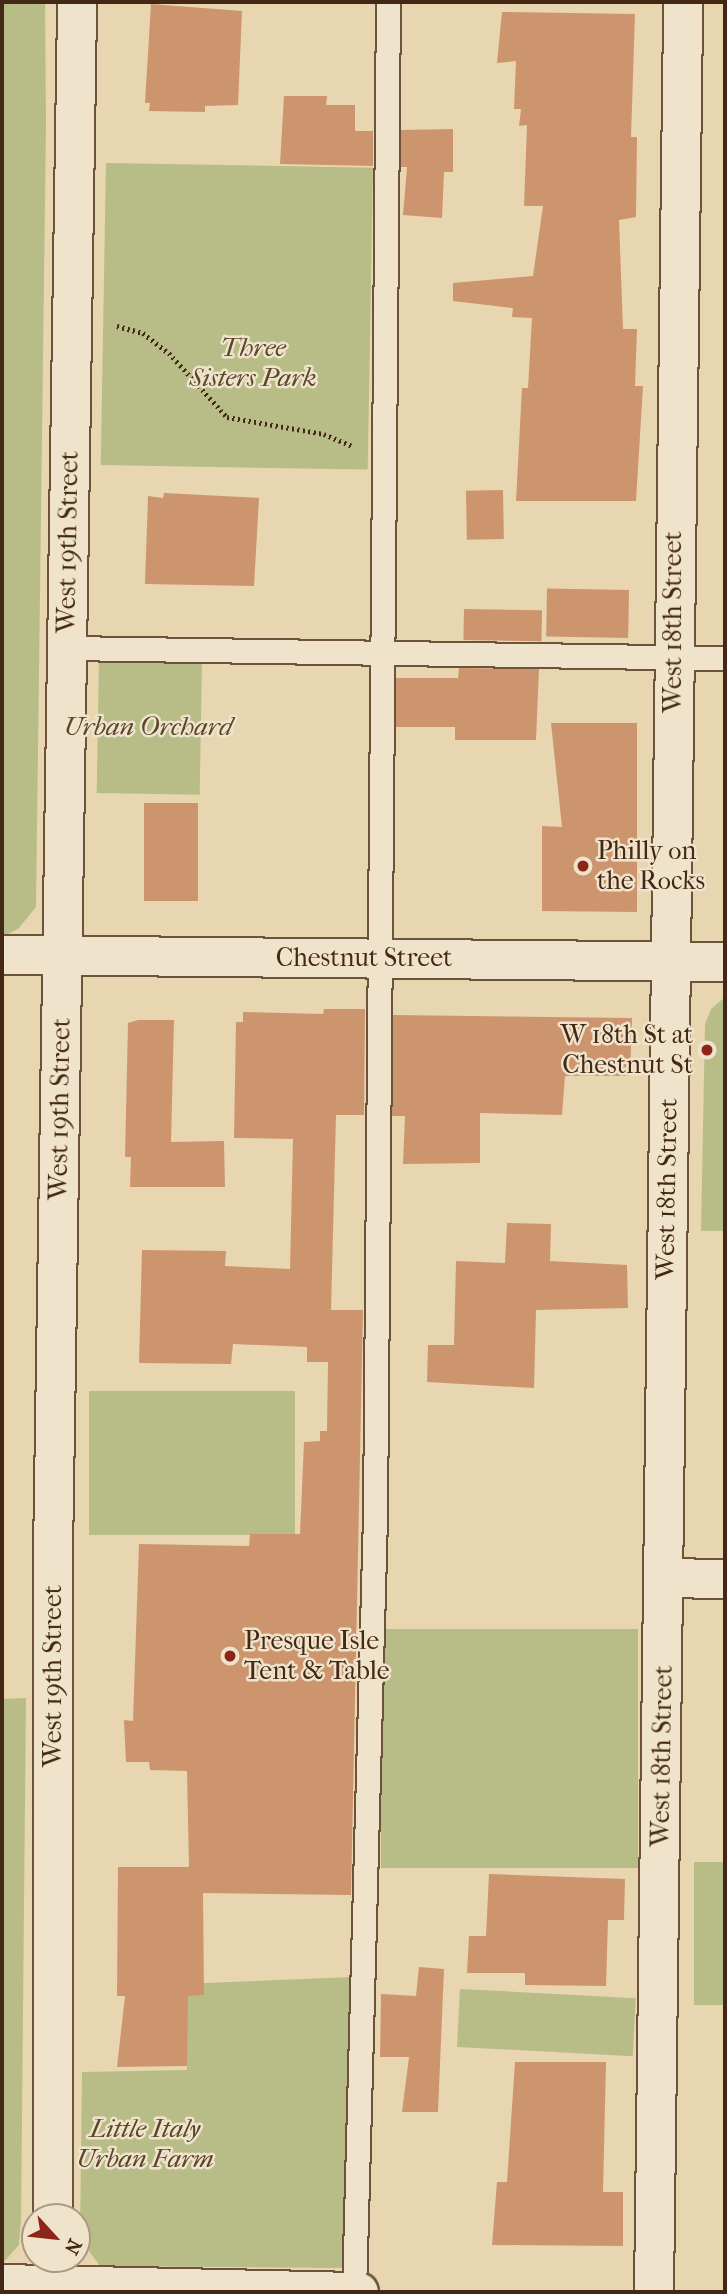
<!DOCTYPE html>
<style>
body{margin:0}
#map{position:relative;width:727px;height:2294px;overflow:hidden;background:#e7d6af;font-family:"IM FELL French Canon",serif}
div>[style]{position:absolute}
.green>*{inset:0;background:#b8bd88;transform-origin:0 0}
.building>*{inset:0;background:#cd956e;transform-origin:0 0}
.path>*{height:4.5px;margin-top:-2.25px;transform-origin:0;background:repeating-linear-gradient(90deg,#442714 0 2px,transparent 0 5.5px)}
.roads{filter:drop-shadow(2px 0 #6d533b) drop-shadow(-2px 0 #6d533b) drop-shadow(0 2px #6d533b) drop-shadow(0 -2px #6d533b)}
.service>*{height:23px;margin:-11.5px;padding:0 11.5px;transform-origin:11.5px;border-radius:11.5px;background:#efe4cb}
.minor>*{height:38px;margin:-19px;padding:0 19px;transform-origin:19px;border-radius:19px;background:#efe4cb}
.secondary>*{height:38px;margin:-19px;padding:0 19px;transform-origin:19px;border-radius:19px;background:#efe4cb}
.dots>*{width:19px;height:19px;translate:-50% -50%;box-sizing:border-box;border:4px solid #efe4cb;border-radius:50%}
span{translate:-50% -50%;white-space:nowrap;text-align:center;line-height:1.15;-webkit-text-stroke:5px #efe4cb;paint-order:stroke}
.park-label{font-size:26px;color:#5b452b;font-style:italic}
.street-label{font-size:26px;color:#442714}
.poi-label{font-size:26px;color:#442714}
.left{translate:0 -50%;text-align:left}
.right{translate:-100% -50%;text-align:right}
.frame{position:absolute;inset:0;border:4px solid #442714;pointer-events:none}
.north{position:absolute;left:21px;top:2203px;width:70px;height:70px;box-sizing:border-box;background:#efe4cb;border:2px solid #ab9882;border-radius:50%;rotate:117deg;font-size:19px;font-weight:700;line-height:28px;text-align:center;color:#442714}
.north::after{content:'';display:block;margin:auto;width:24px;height:32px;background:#8f2418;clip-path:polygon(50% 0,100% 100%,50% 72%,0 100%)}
</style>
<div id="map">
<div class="green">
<div style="clip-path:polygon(2px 2px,45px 2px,46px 124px,36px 907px,18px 929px,2px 937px)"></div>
<div style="left:106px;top:163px;width:267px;height:302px;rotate:1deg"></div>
<div style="left:99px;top:661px;width:103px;height:132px;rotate:1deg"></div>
<div style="clip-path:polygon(725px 997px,725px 1231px,701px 1231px,705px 1024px,711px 1009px)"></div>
<div style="left:89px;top:1391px;width:206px;height:144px"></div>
<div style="left:381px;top:1629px;width:257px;height:239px"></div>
<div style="clip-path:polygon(26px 1698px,21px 2220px,19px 2245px,2px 2264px,2px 1699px)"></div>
<div style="left:694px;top:1862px;width:31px;height:143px"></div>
<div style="clip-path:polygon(352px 1977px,345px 2262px,341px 2268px,100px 2266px,80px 2239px,82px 2072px,187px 2070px,187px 1996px,204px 1983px)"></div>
<div style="left:460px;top:1989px;width:176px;height:58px;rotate:3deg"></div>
</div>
<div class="building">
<div style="clip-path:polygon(151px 4px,242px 11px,238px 105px,205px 106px,205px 112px,149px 111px,150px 103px,145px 103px)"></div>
<div style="clip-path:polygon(502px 12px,635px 14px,631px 137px,637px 137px,636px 217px,619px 220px,623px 329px,637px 329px,635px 386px,643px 386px,636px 501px,516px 501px,522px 388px,528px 388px,532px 318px,512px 317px,513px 308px,453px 301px,453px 283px,533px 276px,543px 206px,524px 206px,527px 125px,519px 126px,521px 109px,514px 109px,516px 61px,497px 63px)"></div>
<div style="clip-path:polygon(284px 96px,327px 96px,326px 105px,355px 105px,355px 131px,373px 131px,373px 166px,280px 164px)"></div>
<div style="clip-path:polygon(453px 129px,453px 172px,444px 172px,442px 218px,403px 215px,407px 167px,401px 167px,401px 130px)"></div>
<div style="left:503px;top:490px;width:49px;height:37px;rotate:89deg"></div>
<div style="clip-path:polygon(164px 493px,259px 498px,254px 586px,145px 584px,148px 496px,163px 498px)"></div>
<div style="left:629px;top:590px;width:48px;height:82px;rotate:91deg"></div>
<div style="left:464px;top:609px;width:78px;height:31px;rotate:1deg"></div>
<div style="clip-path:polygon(459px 668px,539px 669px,536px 740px,455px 740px,455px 727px,396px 727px,396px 678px,458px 678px)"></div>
<div style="clip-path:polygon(551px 723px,637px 723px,637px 912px,542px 911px,542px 826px,562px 827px)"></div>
<div style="left:144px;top:803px;width:54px;height:98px"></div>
<div style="clip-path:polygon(324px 1009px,365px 1009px,364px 1115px,336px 1115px,331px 1310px,363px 1310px,351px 1895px,203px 1893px,204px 1995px,188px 1996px,187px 2066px,117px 2067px,125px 1996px,117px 1996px,118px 1867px,189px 1867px,187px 1771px,150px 1770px,149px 1762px,126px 1762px,124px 1720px,133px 1721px,139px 1544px,249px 1546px,250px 1534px,300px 1534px,304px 1442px,320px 1441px,320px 1431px,327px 1431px,328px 1362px,307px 1362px,307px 1347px,233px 1344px,231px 1364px,139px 1363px,142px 1250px,226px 1251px,225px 1266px,290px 1269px,293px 1139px,234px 1138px,236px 1022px,243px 1022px,243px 1012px,323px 1014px)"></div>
<div style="clip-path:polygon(393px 1015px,632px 1018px,630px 1076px,565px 1076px,562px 1115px,480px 1113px,480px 1163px,403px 1164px,405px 1116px,392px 1116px)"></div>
<div style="clip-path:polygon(138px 1020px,174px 1020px,171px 1142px,224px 1141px,225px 1187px,130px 1187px,131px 1157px,125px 1157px,128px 1023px)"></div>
<div style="clip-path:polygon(507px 1223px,551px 1224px,550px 1261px,627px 1265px,628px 1308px,536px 1310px,534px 1388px,427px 1382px,428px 1345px,454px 1345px,456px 1261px,505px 1263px)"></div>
<div style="clip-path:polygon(489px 1874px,625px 1879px,624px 1920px,608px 1920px,606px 1986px,525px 1985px,525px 1973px,467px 1973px,469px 1936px,486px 1936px)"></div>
<div style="clip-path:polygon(419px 1967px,444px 1969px,438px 2112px,402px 2112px,409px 2057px,380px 2057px,381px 1994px,416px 1996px)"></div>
<div style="clip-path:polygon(515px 2062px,606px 2062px,603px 2192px,623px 2192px,623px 2246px,492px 2245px,497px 2182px,507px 2182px)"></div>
</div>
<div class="path">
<div style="left:117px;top:326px;width:27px;rotate:15deg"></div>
<div style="left:143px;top:333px;width:33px;rotate:38deg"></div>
<div style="left:169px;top:353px;width:86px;rotate:47.8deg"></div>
<div style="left:227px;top:417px;width:98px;rotate:9.9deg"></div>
<div style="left:324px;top:434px;width:30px;rotate:23deg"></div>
</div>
<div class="roads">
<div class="service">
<div style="left:66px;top:648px;width:659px;rotate:0.87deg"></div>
<div style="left:354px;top:2292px;width:776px;rotate:-88.45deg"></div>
<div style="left:375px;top:1516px;width:1514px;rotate:-89.51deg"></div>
</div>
<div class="minor">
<div style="left:2px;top:955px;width:723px;rotate:0.55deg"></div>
<div style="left:665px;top:1578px;width:60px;rotate:1deg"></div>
<div style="left:53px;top:2217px;width:663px;rotate:-90deg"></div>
<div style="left:53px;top:1554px;width:1552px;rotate:-89.11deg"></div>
<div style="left:2px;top:2284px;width:357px;rotate:1.3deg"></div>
</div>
<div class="secondary">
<div style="left:654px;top:2292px;width:2290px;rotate:-89.27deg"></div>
</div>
</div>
<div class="dots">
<div style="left:583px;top:866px;background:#8f2418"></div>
<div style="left:707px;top:1050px;background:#8f2418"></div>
<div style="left:230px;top:1656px;background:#8f2418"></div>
</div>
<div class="park-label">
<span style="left:253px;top:363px">Three<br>Sisters Park</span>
<span style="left:148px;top:727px">Urban Orchard</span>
<span style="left:145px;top:2144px">Little Italy<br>Urban Farm</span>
</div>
<div class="street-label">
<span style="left:68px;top:542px;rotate:-89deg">West 19th Street</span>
<span style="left:673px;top:622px;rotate:-90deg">West 18th Street</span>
<span style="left:364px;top:958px">Chestnut Street</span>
<span style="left:60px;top:1109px;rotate:-89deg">West 19th Street</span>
<span style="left:667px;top:1189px;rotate:-89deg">West 18th Street</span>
<span style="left:53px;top:1676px;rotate:-90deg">West 19th Street</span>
<span style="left:662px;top:1756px;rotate:-89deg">West 18th Street</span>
</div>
<div class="poi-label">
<span class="left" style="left:597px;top:866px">Philly on<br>the Rocks</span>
<span class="right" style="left:693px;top:1050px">W 18th St at<br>Chestnut St</span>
<span class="left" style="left:244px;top:1656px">Presque Isle<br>Tent &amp; Table</span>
</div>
<div class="frame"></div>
<div class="north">N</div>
</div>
